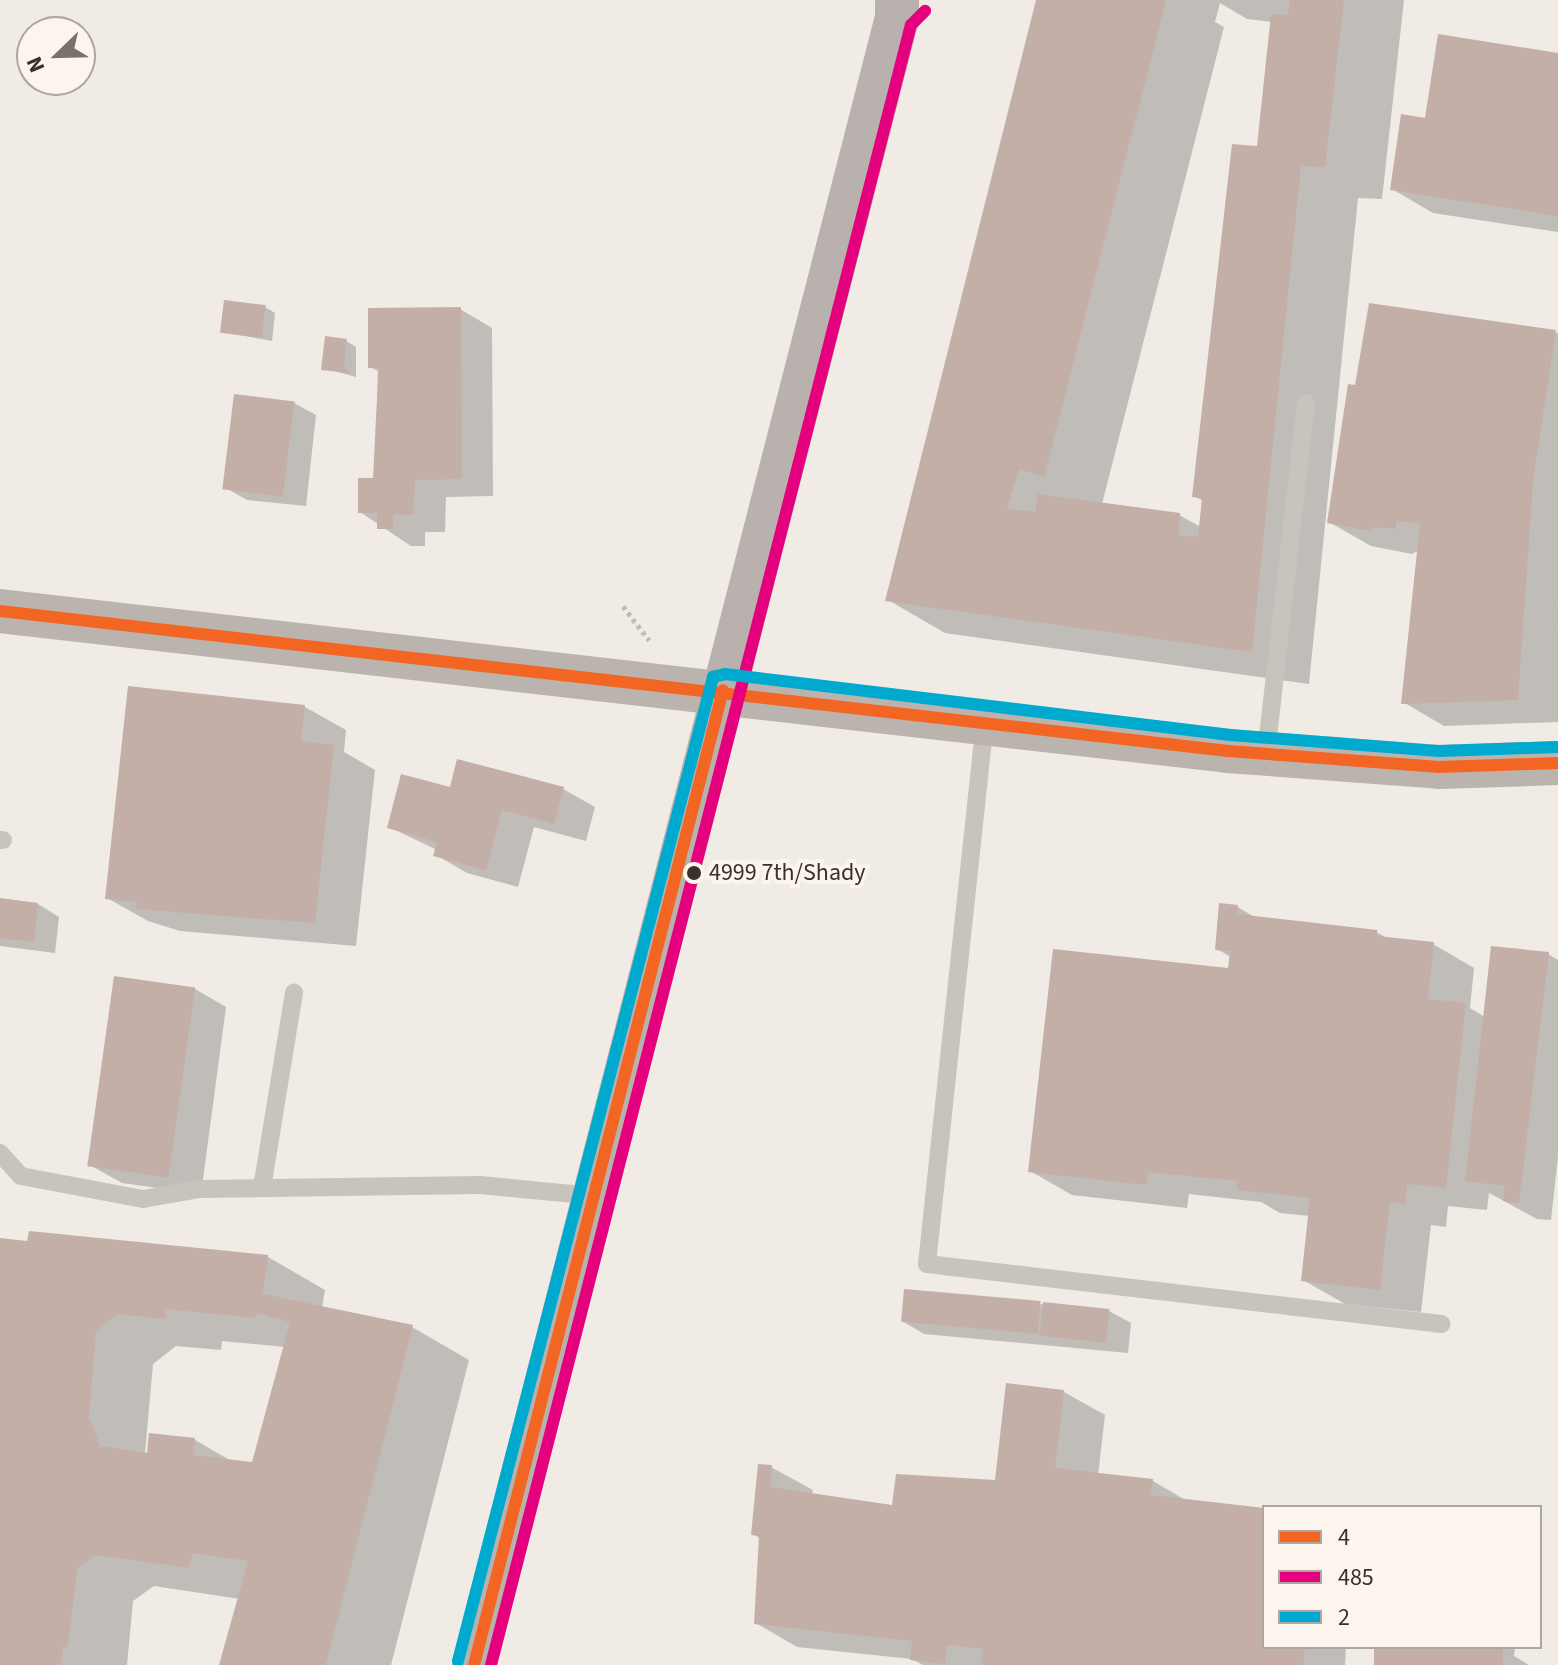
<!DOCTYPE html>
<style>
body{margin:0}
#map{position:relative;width:1558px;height:1665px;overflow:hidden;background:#f0ebe5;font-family:"Source Sans 3",sans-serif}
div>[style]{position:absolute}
.shadow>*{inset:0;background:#0003}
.building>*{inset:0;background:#c3afa7;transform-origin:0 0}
.path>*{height:5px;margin-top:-2.5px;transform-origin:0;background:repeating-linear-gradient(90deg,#c2bbb6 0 4px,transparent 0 8px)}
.lane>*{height:18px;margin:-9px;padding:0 9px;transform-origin:9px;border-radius:9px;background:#c9c3be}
.secondary>*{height:44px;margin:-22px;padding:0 22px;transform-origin:22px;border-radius:22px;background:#bab3ae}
.primary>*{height:44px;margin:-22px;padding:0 22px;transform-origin:22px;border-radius:22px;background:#b8b1ad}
.bus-1>*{height:12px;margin:-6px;padding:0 6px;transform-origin:6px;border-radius:6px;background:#f26522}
.bus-2>*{height:12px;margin:-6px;padding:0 6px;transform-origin:6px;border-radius:6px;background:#e5007d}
.bus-3>*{height:12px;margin:-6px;padding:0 6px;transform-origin:6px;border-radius:6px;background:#00a9ce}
.dots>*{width:22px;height:22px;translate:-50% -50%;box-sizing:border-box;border:4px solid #fbf5ee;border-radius:50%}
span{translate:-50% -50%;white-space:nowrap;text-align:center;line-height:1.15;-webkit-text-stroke:8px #fbf5ee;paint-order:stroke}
.bus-label{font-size:24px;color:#3b302b}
.left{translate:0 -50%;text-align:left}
.legend{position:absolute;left:1262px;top:1505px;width:280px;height:144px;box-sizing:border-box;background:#fbf5ee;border:2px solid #aea6a0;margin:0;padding:10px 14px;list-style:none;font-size:24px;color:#3b302b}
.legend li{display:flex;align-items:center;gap:16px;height:40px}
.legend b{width:40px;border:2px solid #aea6a0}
.north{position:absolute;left:16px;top:16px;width:80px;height:80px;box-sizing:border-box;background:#fbf5ee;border:2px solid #aea6a0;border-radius:50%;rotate:247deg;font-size:22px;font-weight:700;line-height:32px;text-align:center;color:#3b302b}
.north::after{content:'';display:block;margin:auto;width:28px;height:36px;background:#7a716c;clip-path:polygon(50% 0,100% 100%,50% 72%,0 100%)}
</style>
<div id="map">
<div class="shadow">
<div style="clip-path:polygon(evenodd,1038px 0,1404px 0,1382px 199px,1358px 198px,1309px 684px,945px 633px,888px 600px,1038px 0,1220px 3px,1247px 19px,1272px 22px,1259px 149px,1194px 496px,1203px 501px,1201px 527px,1179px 515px,1102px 504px,1224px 27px,1215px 22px,1220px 3px)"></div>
<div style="clip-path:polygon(1558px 55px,1558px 232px,1433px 213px,1392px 189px,1427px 120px)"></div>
<div style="clip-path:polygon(1371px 305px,1558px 333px,1558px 722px,1444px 726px,1403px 702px,1419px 550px,1412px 554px,1371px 546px,1329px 522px)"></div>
<div style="clip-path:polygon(265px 307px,275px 313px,272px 341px,223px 332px)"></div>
<div style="clip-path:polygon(460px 309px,492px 328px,493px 496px,446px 497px,445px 532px,425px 532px,425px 546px,411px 546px,360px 512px,374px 480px,380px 372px,370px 367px)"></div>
<div style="clip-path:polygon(346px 341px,356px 347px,356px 377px,323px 368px)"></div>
<div style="clip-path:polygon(294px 403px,316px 415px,306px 506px,247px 500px,226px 488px)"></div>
<div style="clip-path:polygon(305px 707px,346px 730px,344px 752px,375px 770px,356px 946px,180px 931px,148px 921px,107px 898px)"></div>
<div style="clip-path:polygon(563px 789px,595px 807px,586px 841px,534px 827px,518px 887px,467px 873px,436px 855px,437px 850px,389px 827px,451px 790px)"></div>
<div style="clip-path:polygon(0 900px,38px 904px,59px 917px,55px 953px,0 946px)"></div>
<div style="clip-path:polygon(1238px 907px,1257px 919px,1376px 932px,1389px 939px,1433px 944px,1474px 968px,1470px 1008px,1485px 1017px,1548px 954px,1558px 960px,1558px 1157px,1551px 1220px,1537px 1219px,1489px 1193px,1487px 1210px,1448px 1206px,1446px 1227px,1431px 1225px,1421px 1312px,1345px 1304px,1303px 1280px,1310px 1216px,1280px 1213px,1261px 1202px,1189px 1194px,1187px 1208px,1072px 1195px,1030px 1171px,1230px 970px,1231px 957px,1217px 949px)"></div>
<div style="clip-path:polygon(195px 989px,226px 1007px,201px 1194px,122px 1183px,90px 1165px)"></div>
<div style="clip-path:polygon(evenodd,0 1240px,268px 1257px,325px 1290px,322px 1308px,412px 1327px,469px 1360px,391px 1665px,222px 1665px,240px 1599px,154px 1586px,133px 1601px,127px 1665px,0 1665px,0 1240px,222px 1341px,285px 1347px,253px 1465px,233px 1462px,195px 1440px,145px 1453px,153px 1364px,176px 1346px,221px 1350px,222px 1341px)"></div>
<div style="clip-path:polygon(1039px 1304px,1109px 1311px,1131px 1323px,1128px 1353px,924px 1334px,902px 1321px)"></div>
<div style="clip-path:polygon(1064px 1392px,1105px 1415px,1098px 1475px,1153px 1481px,1187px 1501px,1264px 1510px,1264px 1647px,1346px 1647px,1345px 1665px,923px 1665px,912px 1659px,797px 1647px,756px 1623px,761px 1539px,753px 1534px,771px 1467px,813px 1490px,812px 1495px,894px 1507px,997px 1482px)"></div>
<div style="clip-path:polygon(1376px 1647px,1515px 1647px,1514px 1656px,1529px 1665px,1375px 1665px)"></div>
</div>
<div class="building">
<div style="clip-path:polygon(1036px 0,1166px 0,1044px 477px,1019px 469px,1007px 509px,1035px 512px,1038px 494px,1180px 513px,1179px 535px,1198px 537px,1202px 498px,1192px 497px,1232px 144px,1257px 146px,1271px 14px,1288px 15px,1290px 0,1344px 0,1325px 167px,1301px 166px,1252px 652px,885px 601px)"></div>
<div style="clip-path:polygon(1438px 34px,1558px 53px,1558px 216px,1390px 190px,1401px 114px,1425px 118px)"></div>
<div style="left:224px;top:300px;width:42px;height:33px;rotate:7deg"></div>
<div style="clip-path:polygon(1369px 303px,1556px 330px,1533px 481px,1518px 700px,1401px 704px,1420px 523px,1396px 521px,1396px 529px,1372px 527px,1372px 531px,1327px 523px,1348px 384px,1355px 385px)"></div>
<div style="clip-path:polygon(461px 307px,462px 479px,415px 480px,413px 515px,393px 515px,393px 529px,377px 529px,377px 513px,358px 513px,358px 478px,373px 478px,377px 398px,378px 368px,368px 368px,368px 308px)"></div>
<div style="clip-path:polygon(325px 336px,347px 339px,344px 367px,349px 373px,321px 370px)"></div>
<div style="left:234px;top:394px;width:61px;height:96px;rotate:7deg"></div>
<div style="clip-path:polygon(128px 686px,305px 705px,301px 741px,334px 745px,315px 923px,136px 909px,137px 902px,105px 899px)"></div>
<div style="clip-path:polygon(457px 759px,564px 787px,554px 824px,502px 810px,486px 870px,433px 856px,437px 842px,387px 828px,401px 774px,450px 787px)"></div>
<div style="clip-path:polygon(0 898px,38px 903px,34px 942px,0 938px)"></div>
<div style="clip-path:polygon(1219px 903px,1238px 905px,1237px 914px,1377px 930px,1377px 936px,1434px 942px,1428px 999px,1466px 1003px,1446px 1188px,1407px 1184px,1405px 1204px,1390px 1202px,1380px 1290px,1301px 1281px,1310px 1198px,1237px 1190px,1237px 1181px,1148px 1172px,1146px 1185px,1028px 1172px,1053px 949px,1228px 968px,1230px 951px,1215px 950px)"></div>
<div style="clip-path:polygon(1491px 946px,1549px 952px,1519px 1203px,1503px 1201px,1505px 1186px,1465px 1181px)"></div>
<div style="left:114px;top:976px;width:82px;height:192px;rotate:8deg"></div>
<div style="clip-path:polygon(evenodd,29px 1231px,268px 1255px,263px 1294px,413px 1325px,326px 1665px,219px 1665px,248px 1561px,193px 1553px,189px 1568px,96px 1555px,77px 1569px,68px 1647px,63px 1647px,61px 1665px,0 1665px,0 1238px,27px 1241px,29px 1231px,165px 1309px,255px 1318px,256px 1313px,290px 1322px,252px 1462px,193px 1455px,195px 1438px,149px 1433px,147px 1453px,100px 1446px,89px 1417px,96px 1331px,118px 1314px,165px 1319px,165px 1309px)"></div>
<div style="left:904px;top:1289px;width:137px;height:33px;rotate:5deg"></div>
<div style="left:1043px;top:1302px;width:67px;height:34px;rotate:6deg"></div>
<div style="clip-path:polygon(1006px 1383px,1064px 1390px,1055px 1468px,1153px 1479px,1151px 1495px,1264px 1508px,1264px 1647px,1305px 1647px,1303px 1665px,981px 1665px,983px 1649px,947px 1645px,945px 1664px,910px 1660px,912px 1641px,754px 1624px,759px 1536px,751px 1535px,758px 1464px,772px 1465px,770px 1487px,892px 1505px,896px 1474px,995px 1480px)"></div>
<div style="left:1374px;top:1647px;width:129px;height:18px"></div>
</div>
<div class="path">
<div style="left:623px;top:606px;width:43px;rotate:52.6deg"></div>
<div style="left:1549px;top:718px;width:66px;rotate:-90.9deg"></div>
<div style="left:1548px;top:652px;width:53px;rotate:-79.1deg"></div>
</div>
<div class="lane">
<div style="left:985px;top:721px;width:546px;rotate:96.1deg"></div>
<div style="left:927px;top:1264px;width:518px;rotate:6.65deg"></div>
<div style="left:1266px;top:754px;width:353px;rotate:-83.5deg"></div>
<div style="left:0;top:840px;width:3px"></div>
<div style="left:0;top:1153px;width:31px;rotate:48deg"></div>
<div style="left:21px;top:1176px;width:124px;rotate:10.7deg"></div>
<div style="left:143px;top:1199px;width:58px;rotate:-10deg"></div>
<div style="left:200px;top:1189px;width:280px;rotate:-0.8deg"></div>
<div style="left:480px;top:1185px;width:116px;rotate:5.5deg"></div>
<div style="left:262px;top:1188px;width:198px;rotate:-80.7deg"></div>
</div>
<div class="secondary">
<div style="left:0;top:611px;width:1236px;rotate:6.5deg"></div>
<div style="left:1228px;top:751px;width:212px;rotate:4.3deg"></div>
<div style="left:1439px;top:767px;width:119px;rotate:-1.9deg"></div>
</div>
<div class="primary">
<div style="left:474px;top:1665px;width:1701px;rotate:-75.6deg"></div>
<div style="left:897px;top:17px;width:17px;rotate:-90deg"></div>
</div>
<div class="bus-1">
<div style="left:0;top:611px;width:1236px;rotate:6.5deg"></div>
<div style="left:1228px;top:751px;width:212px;rotate:4.3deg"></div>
<div style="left:1439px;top:767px;width:119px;rotate:-1.9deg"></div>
<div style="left:474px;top:1665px;width:1006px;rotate:-75.67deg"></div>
</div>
<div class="bus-2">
<div style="left:491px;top:1665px;width:1693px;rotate:-75.64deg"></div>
<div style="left:911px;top:25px;width:20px;rotate:-45deg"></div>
</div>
<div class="bus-3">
<div style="left:458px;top:1661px;width:1017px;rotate:-75.47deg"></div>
<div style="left:713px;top:677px;width:12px;rotate:-14deg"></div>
<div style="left:725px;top:674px;width:509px;rotate:6.89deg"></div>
<div style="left:1230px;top:735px;width:210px;rotate:4.4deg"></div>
<div style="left:1439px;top:751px;width:118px;rotate:-1.9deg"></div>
</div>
<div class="dots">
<div style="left:694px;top:873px;background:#3b302b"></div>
</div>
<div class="bus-label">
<span class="left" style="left:709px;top:873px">4999 7th/Shady</span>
</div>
<ul class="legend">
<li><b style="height:10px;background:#f26522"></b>4</li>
<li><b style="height:10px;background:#e5007d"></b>485</li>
<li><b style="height:10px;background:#00a9ce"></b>2</li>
</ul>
<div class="north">N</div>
</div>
